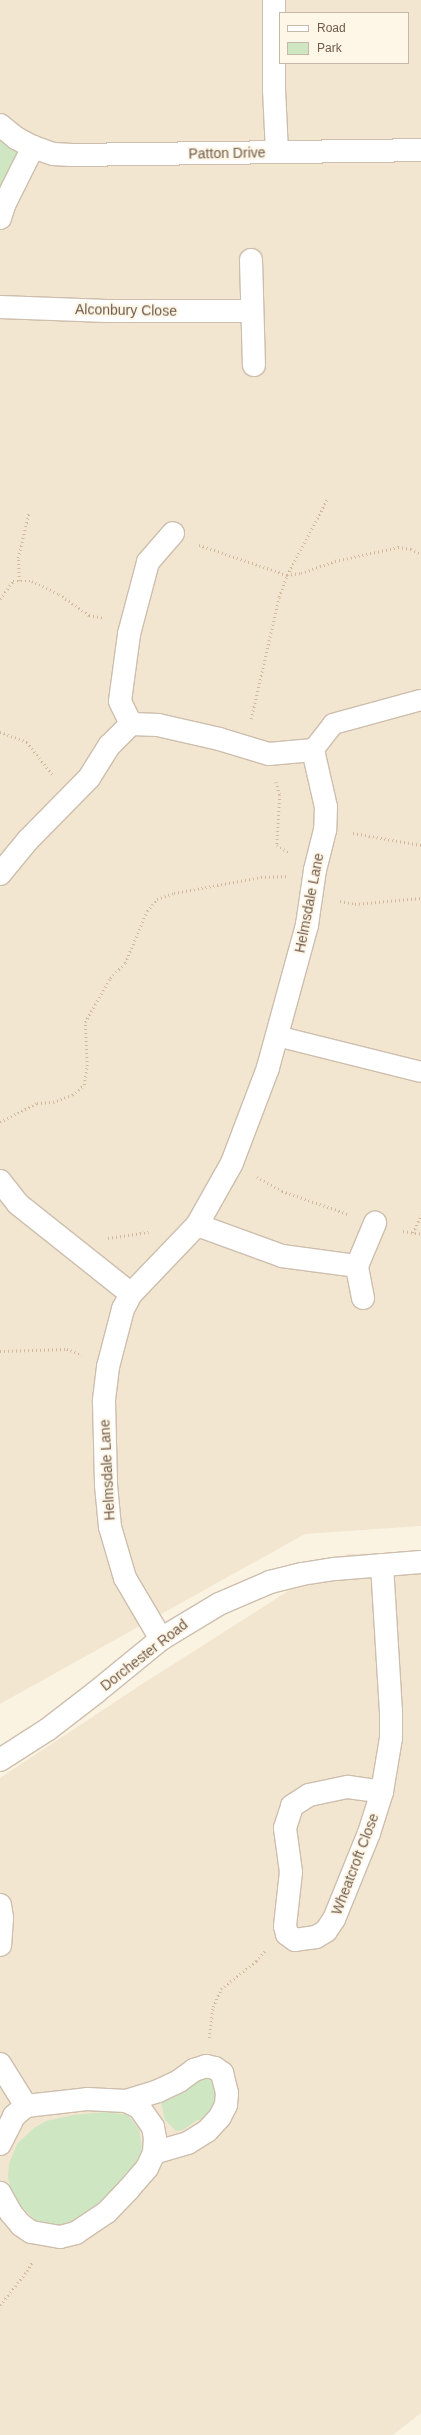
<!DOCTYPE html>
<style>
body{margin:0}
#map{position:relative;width:421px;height:2435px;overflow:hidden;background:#fbf3e2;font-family:Helvetica,sans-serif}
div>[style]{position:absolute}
.residential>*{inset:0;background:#f2e6d1}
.green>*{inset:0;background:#cee7c2}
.path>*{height:2.5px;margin-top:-1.25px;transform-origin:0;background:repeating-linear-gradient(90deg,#d3b89f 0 1px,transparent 0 4px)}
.roads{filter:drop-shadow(1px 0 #cdbead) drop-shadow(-1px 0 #cdbead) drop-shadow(0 1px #cdbead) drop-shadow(0 -1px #cdbead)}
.service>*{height:20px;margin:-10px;padding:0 10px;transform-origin:10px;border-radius:10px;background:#fff}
.minor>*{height:22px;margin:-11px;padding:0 11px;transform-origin:11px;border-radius:11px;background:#fff}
span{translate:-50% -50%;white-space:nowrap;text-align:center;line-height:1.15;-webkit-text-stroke:4px #fef7e8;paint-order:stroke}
.street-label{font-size:14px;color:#715b4a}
.legend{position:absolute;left:279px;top:12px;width:130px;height:52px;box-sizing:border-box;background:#fef7e8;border:1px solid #c6b9a9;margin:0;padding:5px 7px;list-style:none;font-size:12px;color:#715b4a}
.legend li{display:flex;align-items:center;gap:8px;height:20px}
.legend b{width:20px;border:1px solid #c6b9a9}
</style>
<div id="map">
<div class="residential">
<div style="clip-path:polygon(evenodd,0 0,421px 0,421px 1526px,305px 1534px,0 1704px,0 0,280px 13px,408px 13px,408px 63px,280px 63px,280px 13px)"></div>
<div style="clip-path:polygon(421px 1552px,421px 2413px,393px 2435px,0 2435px,0 1778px,139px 1686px,346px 1554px)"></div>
</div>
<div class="green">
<div style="clip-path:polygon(0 116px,33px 147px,0 218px)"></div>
<div style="clip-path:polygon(202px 2077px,207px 2078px,215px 2085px,216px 2104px,206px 2122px,197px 2120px,183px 2130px,176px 2131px,165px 2120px,161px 2102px,164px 2095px)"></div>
<div style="clip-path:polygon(106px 2112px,128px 2115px,139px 2129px,142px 2148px,139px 2160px,131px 2172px,91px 2214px,69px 2225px,58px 2226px,36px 2221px,17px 2202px,11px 2191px,8px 2177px,9px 2164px,17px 2144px,34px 2128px,46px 2121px,73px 2115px)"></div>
</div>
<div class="path">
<div style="left:199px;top:545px;width:93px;rotate:18.8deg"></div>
<div style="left:287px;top:575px;width:14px;rotate:-8deg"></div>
<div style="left:301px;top:573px;width:36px;rotate:-19deg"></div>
<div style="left:335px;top:561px;width:65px;rotate:-12.5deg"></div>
<div style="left:398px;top:547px;width:13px;rotate:9deg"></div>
<div style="left:411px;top:549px;width:11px;rotate:27deg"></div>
<div style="left:19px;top:581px;width:23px;rotate:-92deg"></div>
<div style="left:18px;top:558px;width:47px;rotate:-76.6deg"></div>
<div style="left:0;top:599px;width:22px;rotate:-54deg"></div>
<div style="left:13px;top:581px;width:19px"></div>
<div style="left:32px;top:581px;width:30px;rotate:26deg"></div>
<div style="left:59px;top:594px;width:37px;rotate:35deg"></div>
<div style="left:89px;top:615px;width:15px;rotate:11deg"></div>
<div style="left:251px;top:719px;width:125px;rotate:-77.1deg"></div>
<div style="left:279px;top:597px;width:23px;rotate:-70deg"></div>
<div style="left:287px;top:575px;width:87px;rotate:-62deg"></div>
<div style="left:0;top:732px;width:29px;rotate:20deg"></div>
<div style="left:27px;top:742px;width:41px;rotate:52deg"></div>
<div style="left:276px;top:782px;width:14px;rotate:73deg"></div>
<div style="left:280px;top:795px;width:50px;rotate:93.4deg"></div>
<div style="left:277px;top:845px;width:15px;rotate:32deg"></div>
<div style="left:353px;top:833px;width:69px;rotate:10deg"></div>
<div style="left:340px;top:901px;width:15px;rotate:11deg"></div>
<div style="left:355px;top:904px;width:66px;rotate:-5.2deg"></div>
<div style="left:0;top:1122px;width:42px;rotate:-27.2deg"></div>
<div style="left:37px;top:1103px;width:16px;rotate:-4deg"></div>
<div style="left:53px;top:1102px;width:20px;rotate:-20deg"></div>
<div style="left:72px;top:1095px;width:16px;rotate:-40deg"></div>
<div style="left:84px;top:1085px;width:19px;rotate:-81deg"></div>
<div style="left:87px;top:1066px;width:44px;rotate:-92.6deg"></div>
<div style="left:85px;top:1022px;width:51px;rotate:-60.4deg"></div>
<div style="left:110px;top:978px;width:21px;rotate:-45deg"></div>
<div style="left:125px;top:963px;width:56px;rotate:-67.1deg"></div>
<div style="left:147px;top:911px;width:16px;rotate:-50deg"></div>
<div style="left:157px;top:899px;width:18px;rotate:-19deg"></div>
<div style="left:174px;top:893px;width:88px;rotate:-10.4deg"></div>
<div style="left:261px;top:877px;width:25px;rotate:-2deg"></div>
<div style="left:257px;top:1177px;width:29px;rotate:29deg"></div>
<div style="left:282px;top:1191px;width:70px;rotate:19.2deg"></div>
<div style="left:403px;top:1231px;width:18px;rotate:9deg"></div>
<div style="left:413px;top:1233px;width:20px;rotate:-66deg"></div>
<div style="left:108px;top:1238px;width:41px;rotate:-8.3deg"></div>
<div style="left:0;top:1351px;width:67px;rotate:-1.7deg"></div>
<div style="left:67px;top:1349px;width:16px;rotate:22deg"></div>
<div style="left:209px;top:2038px;width:31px;rotate:-83deg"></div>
<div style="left:213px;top:2007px;width:20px;rotate:-66deg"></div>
<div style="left:221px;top:1989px;width:45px;rotate:-38.7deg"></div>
<div style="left:256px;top:1961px;width:13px;rotate:-48deg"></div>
<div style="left:0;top:2305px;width:43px;rotate:-51.5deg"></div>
<div style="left:27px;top:2271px;width:10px;rotate:-61deg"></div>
</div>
<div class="roads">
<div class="service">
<div style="left:313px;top:750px;width:33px;rotate:-52deg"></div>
<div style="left:333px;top:724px;width:91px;rotate:-15.3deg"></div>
<div style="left:277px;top:1036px;width:148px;rotate:14deg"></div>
</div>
<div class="minor">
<div style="left:274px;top:0;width:89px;rotate:90deg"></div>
<div style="left:274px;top:89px;width:63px;rotate:87.3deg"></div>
<div style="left:0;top:125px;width:21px;rotate:39deg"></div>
<div style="left:16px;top:138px;width:19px;rotate:28deg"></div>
<div style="left:33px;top:147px;width:21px;rotate:19deg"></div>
<div style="left:53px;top:154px;width:19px;rotate:3deg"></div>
<div style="left:72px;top:155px;width:349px;rotate:-0.8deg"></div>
<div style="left:0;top:218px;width:16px;rotate:-72deg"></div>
<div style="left:5px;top:203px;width:63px;rotate:-63.4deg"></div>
<div style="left:251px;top:260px;width:105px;rotate:88.4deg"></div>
<div style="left:0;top:307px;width:107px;rotate:2.1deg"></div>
<div style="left:107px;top:311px;width:145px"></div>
<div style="left:131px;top:724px;width:25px;rotate:-116deg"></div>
<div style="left:120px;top:701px;width:68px;rotate:-82.3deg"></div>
<div style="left:129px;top:634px;width:74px;rotate:-75.2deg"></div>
<div style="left:148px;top:562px;width:38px;rotate:-49deg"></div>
<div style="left:0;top:874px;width:44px;rotate:-50.5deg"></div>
<div style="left:28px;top:840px;width:87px;rotate:-45.5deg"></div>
<div style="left:89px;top:778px;width:39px;rotate:-58deg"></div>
<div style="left:110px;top:745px;width:30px;rotate:-45deg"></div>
<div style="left:131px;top:724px;width:27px;rotate:2deg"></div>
<div style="left:158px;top:725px;width:63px;rotate:12.9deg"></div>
<div style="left:219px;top:739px;width:52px;rotate:16.7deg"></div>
<div style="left:269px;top:754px;width:44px;rotate:-5.2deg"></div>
<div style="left:313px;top:750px;width:58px;rotate:77.2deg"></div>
<div style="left:326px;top:807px;width:23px;rotate:92deg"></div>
<div style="left:325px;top:830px;width:41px;rotate:104deg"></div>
<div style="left:315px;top:870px;width:56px;rotate:98.3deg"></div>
<div style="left:307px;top:925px;width:148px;rotate:105.3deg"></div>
<div style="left:268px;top:1068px;width:102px;rotate:110.8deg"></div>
<div style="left:232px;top:1163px;width:71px;rotate:119.4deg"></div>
<div style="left:197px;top:1225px;width:95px;rotate:133.7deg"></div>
<div style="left:131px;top:1294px;width:17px;rotate:118deg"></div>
<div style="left:123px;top:1309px;width:60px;rotate:104.5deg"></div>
<div style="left:108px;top:1367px;width:34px;rotate:97deg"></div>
<div style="left:104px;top:1401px;width:84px;rotate:88.6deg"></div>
<div style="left:106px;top:1485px;width:42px;rotate:84.6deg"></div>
<div style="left:110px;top:1527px;width:53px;rotate:73.6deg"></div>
<div style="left:125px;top:1578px;width:71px;rotate:59.5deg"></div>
<div style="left:0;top:1181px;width:29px;rotate:52deg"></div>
<div style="left:18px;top:1204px;width:144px;rotate:38.5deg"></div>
<div style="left:197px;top:1225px;width:90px;rotate:20deg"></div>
<div style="left:282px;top:1256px;width:76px;rotate:7.6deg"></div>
<div style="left:363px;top:1298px;width:33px;rotate:-101deg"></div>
<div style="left:357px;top:1266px;width:47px;rotate:-67.3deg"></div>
<div style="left:382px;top:1565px;width:146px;rotate:86.5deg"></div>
<div style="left:391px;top:1711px;width:27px;rotate:90deg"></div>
<div style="left:391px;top:1738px;width:55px;rotate:99.5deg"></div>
<div style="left:382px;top:1792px;width:43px;rotate:107.6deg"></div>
<div style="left:369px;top:1833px;width:93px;rotate:112.1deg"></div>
<div style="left:334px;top:1919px;width:14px;rotate:124deg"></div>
<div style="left:326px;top:1931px;width:12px;rotate:149deg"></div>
<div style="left:316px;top:1937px;width:21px;rotate:172deg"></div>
<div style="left:295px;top:1940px;width:10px;rotate:-143deg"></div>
<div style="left:287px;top:1934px;width:8px;rotate:-104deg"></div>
<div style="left:285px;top:1926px;width:54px;rotate:-83.7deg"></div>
<div style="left:291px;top:1872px;width:44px;rotate:-97.8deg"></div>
<div style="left:285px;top:1828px;width:23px;rotate:-72deg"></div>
<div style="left:292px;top:1806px;width:20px;rotate:-33deg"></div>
<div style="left:309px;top:1795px;width:40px;rotate:-12deg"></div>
<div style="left:348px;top:1787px;width:34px;rotate:8deg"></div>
<div style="left:0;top:1760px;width:56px;rotate:-32.6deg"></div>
<div style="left:47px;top:1730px;width:61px;rotate:-37.6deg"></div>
<div style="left:95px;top:1693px;width:85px;rotate:-39.3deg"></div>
<div style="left:161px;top:1639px;width:68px;rotate:-31.1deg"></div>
<div style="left:219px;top:1604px;width:56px;rotate:-23.3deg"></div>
<div style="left:270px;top:1582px;width:33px;rotate:-14deg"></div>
<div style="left:302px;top:1574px;width:33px;rotate:-9deg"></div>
<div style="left:335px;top:1569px;width:86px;rotate:-4.7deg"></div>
<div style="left:0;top:1905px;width:13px;rotate:81deg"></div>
<div style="left:2px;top:1918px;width:27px;rotate:94deg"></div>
<div style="left:0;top:2064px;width:49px;rotate:58.2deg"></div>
<div style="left:126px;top:2101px;width:34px;rotate:-17deg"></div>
<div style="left:158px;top:2091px;width:23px;rotate:-25deg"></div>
<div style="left:179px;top:2081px;width:19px;rotate:-36deg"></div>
<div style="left:194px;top:2070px;width:13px;rotate:-18deg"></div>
<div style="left:206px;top:2066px;width:9px;rotate:13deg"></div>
<div style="left:215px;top:2068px;width:9px;rotate:36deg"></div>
<div style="left:222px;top:2073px;width:21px;rotate:76deg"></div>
<div style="left:227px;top:2093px;width:12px;rotate:95deg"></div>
<div style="left:226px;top:2105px;width:13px;rotate:117deg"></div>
<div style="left:220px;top:2117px;width:19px;rotate:133deg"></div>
<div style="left:207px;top:2131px;width:22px;rotate:148deg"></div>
<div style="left:188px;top:2143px;width:35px;rotate:164deg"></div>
<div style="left:0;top:2144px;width:31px;rotate:-63deg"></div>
<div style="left:14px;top:2116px;width:16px;rotate:-40deg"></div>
<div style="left:26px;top:2106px;width:61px;rotate:-6.5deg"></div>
<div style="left:87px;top:2099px;width:39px;rotate:3deg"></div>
<div style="left:126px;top:2101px;width:14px;rotate:25deg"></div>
<div style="left:139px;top:2107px;width:24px;rotate:55deg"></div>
<div style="left:153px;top:2127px;width:11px;rotate:80deg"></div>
<div style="left:155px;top:2138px;width:15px;rotate:94deg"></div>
<div style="left:154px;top:2153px;width:17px;rotate:115deg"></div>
<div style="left:147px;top:2168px;width:28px;rotate:131deg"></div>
<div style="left:129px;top:2189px;width:32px;rotate:134deg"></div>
<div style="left:107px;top:2212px;width:37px;rotate:146deg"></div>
<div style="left:76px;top:2233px;width:16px;rotate:166deg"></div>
<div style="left:60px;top:2237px;width:29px;rotate:-170deg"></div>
<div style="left:31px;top:2232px;width:12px;rotate:-145deg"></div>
<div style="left:21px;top:2225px;width:16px;rotate:-130deg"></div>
<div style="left:11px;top:2213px;width:23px;rotate:-119deg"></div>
</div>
</div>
<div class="street-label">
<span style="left:227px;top:153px;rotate:-1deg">Patton Drive</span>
<span style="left:126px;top:310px;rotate:1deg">Alconbury Close</span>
<span style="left:309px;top:903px;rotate:-79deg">Helmsdale Lane</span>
<span style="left:107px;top:1470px;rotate:-93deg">Helmsdale Lane</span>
<span style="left:144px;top:1655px;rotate:-38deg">Dorchester Road</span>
<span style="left:355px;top:1864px;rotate:-69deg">Wheatcroft Close</span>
</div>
<ul class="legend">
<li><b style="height:5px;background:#fff"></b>Road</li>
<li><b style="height:11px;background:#cee7c2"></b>Park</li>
</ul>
</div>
